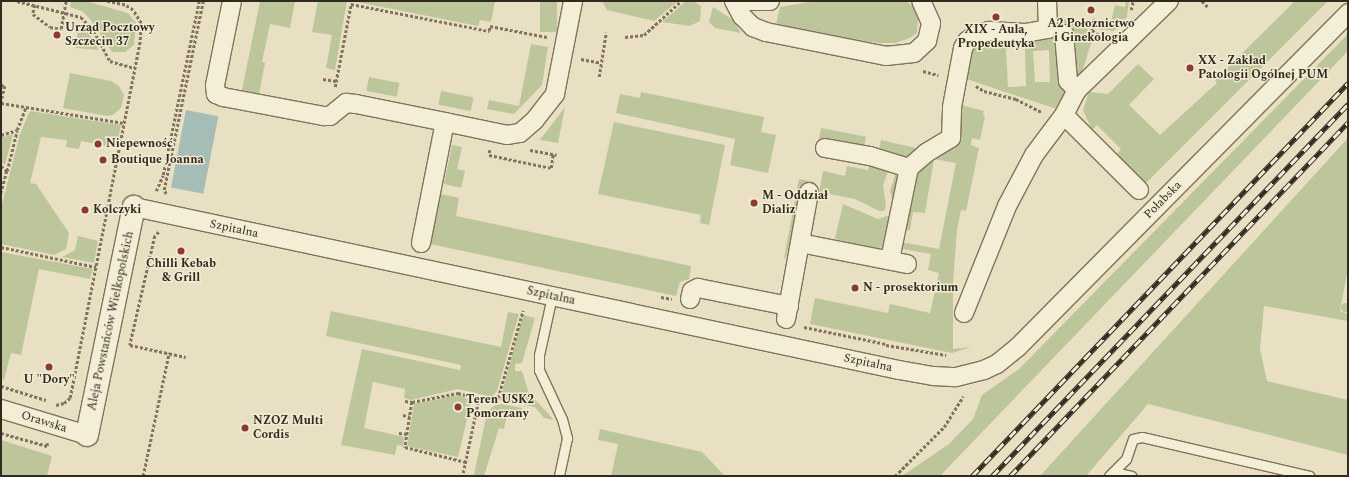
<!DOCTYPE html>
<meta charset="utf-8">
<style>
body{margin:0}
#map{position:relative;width:1349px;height:477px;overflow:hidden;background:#e9e0c4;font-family:Spectral,serif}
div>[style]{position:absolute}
.green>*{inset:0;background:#bdc59a;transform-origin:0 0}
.round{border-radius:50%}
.water>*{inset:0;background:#a6bcb7;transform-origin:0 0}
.path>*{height:2.5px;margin-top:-1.25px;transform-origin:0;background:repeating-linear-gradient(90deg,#81735d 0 3px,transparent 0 5px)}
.roads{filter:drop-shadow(1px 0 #81735d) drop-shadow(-1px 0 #81735d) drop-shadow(0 1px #81735d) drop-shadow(0 -1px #81735d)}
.lane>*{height:9px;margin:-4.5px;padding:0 4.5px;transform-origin:4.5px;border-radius:4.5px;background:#f5eed6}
.street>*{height:18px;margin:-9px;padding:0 9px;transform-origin:9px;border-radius:9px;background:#f5eed6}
.secondary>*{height:22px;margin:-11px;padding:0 11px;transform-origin:11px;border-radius:11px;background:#f5eed6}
.rail>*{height:4.5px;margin-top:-2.25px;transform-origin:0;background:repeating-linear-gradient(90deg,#f1ebd3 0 9px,#332a1f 0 18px);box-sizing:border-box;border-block:1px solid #332a1f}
.dots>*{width:11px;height:11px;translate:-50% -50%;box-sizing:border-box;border:2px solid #f1ebd3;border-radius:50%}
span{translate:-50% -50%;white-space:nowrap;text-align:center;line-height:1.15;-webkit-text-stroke:3px #f1ebd3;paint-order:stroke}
.poi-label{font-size:12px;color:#332a1f;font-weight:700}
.left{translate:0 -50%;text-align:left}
.street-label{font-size:12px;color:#332a1f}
.frame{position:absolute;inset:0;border:2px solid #332a1f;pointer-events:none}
</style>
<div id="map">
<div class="green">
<div style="clip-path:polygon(71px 1px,85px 1px,128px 13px,136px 23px,134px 45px,125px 52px,112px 52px,90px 19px,82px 11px,70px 7px)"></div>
<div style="clip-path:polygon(260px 1px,295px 1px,290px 28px,270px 24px,262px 62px,265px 63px,259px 94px,242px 90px)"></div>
<div style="clip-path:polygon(318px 1px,347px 1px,335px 70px,326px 68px,332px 35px,312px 32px)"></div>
<div style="clip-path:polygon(352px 1px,495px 1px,491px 22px,480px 20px,478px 26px)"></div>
<div style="left:540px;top:1px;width:17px;height:31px"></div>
<div style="clip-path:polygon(602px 1px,678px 1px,654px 21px,607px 10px)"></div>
<div style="clip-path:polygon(686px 1px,693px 1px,701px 6px,700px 21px,690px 26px,662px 22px)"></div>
<div style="clip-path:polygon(816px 1px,906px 1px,913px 6px,918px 18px,917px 33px,910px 38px,895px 43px,879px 43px,823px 35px,776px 24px,780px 7px)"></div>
<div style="clip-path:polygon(1126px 1px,1129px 1px,1127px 17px,1121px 26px,1113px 31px,1098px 29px,1099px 20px,1111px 22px,1115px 5px,1125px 7px)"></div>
<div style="clip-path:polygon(1295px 1px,1328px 1px,1146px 183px,1117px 154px,1121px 149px,1097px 125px,1092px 130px,1083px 110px,1089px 92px,1108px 94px,1138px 64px,1154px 79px,1129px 105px,1160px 135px,1217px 83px,1215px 80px)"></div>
<div style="clip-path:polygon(713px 7px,733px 20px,741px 33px,715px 28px,709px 22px)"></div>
<div style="clip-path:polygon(1059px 18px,1088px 24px,1087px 32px,1094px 34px,1082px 72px,1073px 79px)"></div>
<div style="clip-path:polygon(78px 30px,88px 32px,99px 50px,75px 48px)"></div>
<div style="clip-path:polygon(1348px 34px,1348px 51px,940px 476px,902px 476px,949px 444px,973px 419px,982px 395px,1019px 369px)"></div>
<div style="clip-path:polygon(evenodd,1059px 38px,1064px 91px,1062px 105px,1057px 109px,963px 78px,972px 47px,977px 43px,1059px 38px,1025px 47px,1026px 86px,1008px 87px,1006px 49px,1025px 47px,1059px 38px,1049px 50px,1050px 82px,1035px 82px,1033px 51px,1049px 50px)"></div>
<div style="clip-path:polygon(531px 44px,548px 47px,542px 85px,514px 114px,487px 109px,489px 100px,519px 106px)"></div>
<div style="clip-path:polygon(70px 73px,111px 81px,119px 86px,124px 95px,121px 108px,113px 115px,107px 116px,63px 108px)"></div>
<div style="left:369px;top:77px;width:31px;height:14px;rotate:11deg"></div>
<div style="left:441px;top:91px;width:33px;height:14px;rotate:11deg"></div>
<div style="clip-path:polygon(641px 92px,764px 117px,761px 132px,776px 135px,768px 173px,730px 165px,735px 139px,616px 113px,620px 94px,640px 98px)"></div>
<div style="clip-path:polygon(957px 104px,984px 111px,983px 115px,985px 116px,980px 140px,972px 138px,971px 145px,979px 148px,966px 211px,961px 210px,957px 229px,953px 283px,953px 349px,971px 347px,952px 353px,810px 324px,815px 298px,888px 313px,890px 304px,930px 313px,939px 273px,928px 270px,931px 254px,903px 249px,901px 242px,939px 249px,956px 163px,934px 159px,925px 213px,913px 212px,910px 230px,903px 229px,914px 171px,950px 144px)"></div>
<div style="clip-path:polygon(565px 107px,558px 143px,540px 140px)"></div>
<div style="clip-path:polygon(30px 111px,121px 125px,116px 148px,81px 141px,79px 149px,66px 147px,67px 140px,41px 137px,30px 183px,36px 184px,69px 233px,66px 249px,54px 255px,1px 244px,1px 208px,20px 134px)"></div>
<div style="clip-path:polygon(614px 122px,725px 145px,709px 225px,700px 223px,701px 215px,598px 194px)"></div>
<div style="left:821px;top:128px;width:46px;height:16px;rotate:11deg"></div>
<div style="clip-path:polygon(13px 134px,5px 165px,1px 162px,1px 138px)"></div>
<div style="clip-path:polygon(1348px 138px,1348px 268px,1340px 311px,1348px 314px,1348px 321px,1264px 306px,1260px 349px,1267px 381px,1348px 400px,1348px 455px,1148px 404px,1086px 476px,1040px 476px)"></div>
<div style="clip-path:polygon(881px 140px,916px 148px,913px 155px,892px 158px,878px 154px)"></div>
<div style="clip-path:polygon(452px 145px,462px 147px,457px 169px,465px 171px,461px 188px,444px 184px)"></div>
<div style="clip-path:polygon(870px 162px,890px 167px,883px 185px,886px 206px,884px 211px,879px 211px,855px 199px,819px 192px,823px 171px,845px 176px,847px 166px,868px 170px)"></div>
<div style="clip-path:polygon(897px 169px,903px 171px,886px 245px,878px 249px,835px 239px,843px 204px,878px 219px,891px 215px,893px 202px,890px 191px)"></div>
<div style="clip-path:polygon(799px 179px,815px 182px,813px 191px,802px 189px,786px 258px,784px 258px)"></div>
<div style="clip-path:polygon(441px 194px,459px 198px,456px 216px,691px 266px,689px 279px,680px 282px,676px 296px,430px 244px)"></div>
<div style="clip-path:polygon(78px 236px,98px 241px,94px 263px,62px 257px,75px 250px)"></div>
<div style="clip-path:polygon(1px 252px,93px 269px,90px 279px,39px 269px,21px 355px,11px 353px,4px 380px,1px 379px)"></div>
<div class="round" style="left:1340.5px;top:302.5px;width:9px;height:9px"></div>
<div style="clip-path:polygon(331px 311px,501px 347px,508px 312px,519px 314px,497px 391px,492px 397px,458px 389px,411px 400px,404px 398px,405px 389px,373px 382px,364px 428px,404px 437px,403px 446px,397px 445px,395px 455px,341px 445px,362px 349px,460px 370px,461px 365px,326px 336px)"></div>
<div style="clip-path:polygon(523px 315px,535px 318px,522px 363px,515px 364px,515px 371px,522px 371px,529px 393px,554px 420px,544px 418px,535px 407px,500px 400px)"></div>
<div style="clip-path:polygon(459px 395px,472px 398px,458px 457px,407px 446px,414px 404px)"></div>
<div style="clip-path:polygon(501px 404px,522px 408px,521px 413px,508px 411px,504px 429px,499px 428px,484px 476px,474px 475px,487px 412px,495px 405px)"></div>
<div style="clip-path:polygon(600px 429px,702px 452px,725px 476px,611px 476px,618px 444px,598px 440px)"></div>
<div style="clip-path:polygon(1px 440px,52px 456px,47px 476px,1px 476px)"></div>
</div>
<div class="water">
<div style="left:186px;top:110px;width:33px;height:79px;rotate:11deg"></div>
</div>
<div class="path">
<div style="left:17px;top:1px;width:66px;rotate:14deg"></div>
<div style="left:81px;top:17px;width:19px;rotate:47deg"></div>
<div style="left:94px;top:31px;width:34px;rotate:62deg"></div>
<div style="left:110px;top:61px;width:26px;rotate:16deg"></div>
<div style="left:1202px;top:1px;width:8px;rotate:45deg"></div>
<div style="left:35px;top:5px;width:9px;rotate:103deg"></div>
<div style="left:33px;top:14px;width:21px;rotate:37deg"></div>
<div style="left:50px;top:27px;width:11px;rotate:10deg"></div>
<div style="left:61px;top:29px;width:28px;rotate:-80deg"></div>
<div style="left:1131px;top:10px;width:9px;rotate:-77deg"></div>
<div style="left:1094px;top:19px;width:11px;rotate:100deg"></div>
<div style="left:1092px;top:30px;width:14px;rotate:34deg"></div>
<div style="left:625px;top:37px;width:19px;rotate:-6deg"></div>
<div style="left:644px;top:35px;width:50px;rotate:-42.6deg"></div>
<div style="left:581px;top:59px;width:20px;rotate:11deg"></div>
<div style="left:923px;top:71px;width:16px;rotate:15deg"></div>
<div style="left:599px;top:77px;width:45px;rotate:-81deg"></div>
<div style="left:323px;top:79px;width:13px;rotate:9deg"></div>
<div style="left:1px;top:85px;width:4px;rotate:14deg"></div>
<div style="left:5px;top:86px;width:16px;rotate:104deg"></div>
<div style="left:976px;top:86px;width:9px;rotate:32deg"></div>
<div style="left:984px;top:91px;width:33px;rotate:14deg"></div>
<div style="left:1016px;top:99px;width:29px;rotate:27deg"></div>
<div style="left:335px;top:87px;width:85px;rotate:-79.1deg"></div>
<div style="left:351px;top:4px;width:141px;rotate:11.1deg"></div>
<div style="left:489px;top:31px;width:5px;rotate:-79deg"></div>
<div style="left:490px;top:26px;width:58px;rotate:10.9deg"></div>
<div style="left:1px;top:103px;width:25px;rotate:9deg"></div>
<div style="left:1px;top:135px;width:17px;rotate:-17deg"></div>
<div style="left:17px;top:130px;width:25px;rotate:-69deg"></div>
<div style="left:26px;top:107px;width:99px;rotate:9.3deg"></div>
<div style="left:490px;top:150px;width:5px;rotate:101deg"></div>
<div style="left:489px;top:155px;width:63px;rotate:11.8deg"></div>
<div style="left:551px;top:168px;width:14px;rotate:-82deg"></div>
<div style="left:530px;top:150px;width:27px;rotate:10deg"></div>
<div style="left:1px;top:166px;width:8px;rotate:40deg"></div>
<div style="left:7px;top:171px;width:24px;rotate:105deg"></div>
<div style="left:7px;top:171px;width:41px;rotate:-76deg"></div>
<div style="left:156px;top:191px;width:17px;rotate:-66deg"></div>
<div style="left:163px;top:175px;width:178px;rotate:-78.3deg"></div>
<div style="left:166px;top:194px;width:4px;rotate:-117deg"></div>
<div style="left:164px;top:190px;width:193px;rotate:-78.3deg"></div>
<div style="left:159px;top:232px;width:6px;rotate:135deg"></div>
<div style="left:155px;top:236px;width:112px;rotate:102.9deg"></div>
<div style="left:130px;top:345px;width:57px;rotate:12.1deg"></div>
<div style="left:1px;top:247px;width:97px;rotate:11.9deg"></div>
<div style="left:661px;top:297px;width:11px;rotate:10deg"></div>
<div style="left:804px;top:327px;width:84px;rotate:11.7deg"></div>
<div style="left:886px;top:345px;width:61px;rotate:9.5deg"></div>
<div style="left:1px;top:386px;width:47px;rotate:17.3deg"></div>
<div style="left:405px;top:401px;width:7px;rotate:8deg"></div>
<div style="left:412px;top:402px;width:47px;rotate:-11.1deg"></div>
<div style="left:458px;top:393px;width:36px;rotate:13deg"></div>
<div style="left:493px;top:401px;width:6px;rotate:-31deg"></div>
<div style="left:498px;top:398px;width:91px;rotate:-74.1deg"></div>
<div style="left:412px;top:402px;width:46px;rotate:98.8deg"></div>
<div style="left:405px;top:447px;width:63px;rotate:13.8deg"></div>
<div style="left:56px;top:405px;width:8px;rotate:-14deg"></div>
<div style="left:64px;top:403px;width:8px;rotate:-40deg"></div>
<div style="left:70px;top:398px;width:365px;rotate:-78.9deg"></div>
<div style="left:140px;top:40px;width:17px;rotate:-87deg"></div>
<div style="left:141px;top:23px;width:15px;rotate:-122deg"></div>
<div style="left:133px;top:10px;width:9px;rotate:-148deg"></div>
<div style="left:125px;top:5px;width:19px;rotate:-168deg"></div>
<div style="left:403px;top:415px;width:7px;rotate:16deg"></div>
<div style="left:1px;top:433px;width:48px;rotate:15.8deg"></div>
<div style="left:47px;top:446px;width:3px;rotate:-90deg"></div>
<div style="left:399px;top:433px;width:8px;rotate:7deg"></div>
<div style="left:463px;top:473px;width:77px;rotate:-78deg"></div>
<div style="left:143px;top:476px;width:126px;rotate:-78.1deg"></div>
<div style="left:895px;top:476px;width:69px;rotate:-45deg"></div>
<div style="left:944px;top:427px;width:36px;rotate:-58deg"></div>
</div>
<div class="roads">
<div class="lane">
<div style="left:552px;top:296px;width:60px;rotate:102.4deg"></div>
<div style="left:539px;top:355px;width:15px;rotate:90deg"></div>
<div style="left:539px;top:370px;width:54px;rotate:64.9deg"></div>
<div style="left:562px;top:419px;width:20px;rotate:75deg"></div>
<div style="left:567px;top:438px;width:39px;rotate:102deg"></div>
<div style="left:1113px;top:472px;width:19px;rotate:12deg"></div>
<div style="left:1109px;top:476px;width:24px;rotate:-45deg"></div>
<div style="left:1126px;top:459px;width:21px;rotate:-71deg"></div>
<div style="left:1133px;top:439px;width:9px;rotate:-13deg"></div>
<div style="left:1142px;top:437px;width:172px;rotate:13.1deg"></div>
</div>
<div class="street">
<div style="left:232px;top:1px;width:86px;rotate:101.4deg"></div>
<div style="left:215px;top:85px;width:9px;rotate:84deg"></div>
<div style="left:216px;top:94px;width:8px;rotate:23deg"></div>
<div style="left:223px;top:97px;width:103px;rotate:10.7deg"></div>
<div style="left:324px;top:116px;width:6px"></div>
<div style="left:330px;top:116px;width:21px;rotate:-39deg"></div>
<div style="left:346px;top:103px;width:10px;rotate:6deg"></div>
<div style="left:356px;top:104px;width:91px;rotate:11.4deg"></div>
<div style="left:734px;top:1px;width:17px;rotate:62deg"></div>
<div style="left:742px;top:16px;width:16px;rotate:45deg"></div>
<div style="left:753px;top:27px;width:14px;rotate:21deg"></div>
<div style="left:766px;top:32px;width:122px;rotate:11.3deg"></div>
<div style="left:886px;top:56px;width:28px;rotate:-6deg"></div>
<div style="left:914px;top:53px;width:18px;rotate:-43deg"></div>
<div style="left:927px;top:41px;width:18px;rotate:-77deg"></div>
<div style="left:931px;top:23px;width:24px;rotate:-114deg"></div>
<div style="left:745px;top:1px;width:25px"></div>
<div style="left:1064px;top:34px;width:47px;rotate:85.1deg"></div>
<div style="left:1068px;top:81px;width:13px;rotate:45deg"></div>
<div style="left:825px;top:148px;width:46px;rotate:10.1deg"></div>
<div style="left:870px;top:156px;width:41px;rotate:17.1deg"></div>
<div style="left:909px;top:168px;width:94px;rotate:101.7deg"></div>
<div style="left:909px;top:168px;width:23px;rotate:-41deg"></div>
<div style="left:926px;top:153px;width:29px;rotate:-31deg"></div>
<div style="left:951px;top:138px;width:31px;rotate:-88deg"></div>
<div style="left:952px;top:107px;width:60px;rotate:-79.4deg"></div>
<div style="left:963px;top:48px;width:8px;rotate:-60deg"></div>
<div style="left:967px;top:41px;width:10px;rotate:-37deg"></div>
<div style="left:975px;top:35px;width:15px;rotate:-16deg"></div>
<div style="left:989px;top:31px;width:36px;rotate:3deg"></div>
<div style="left:1025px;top:33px;width:23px;rotate:-10deg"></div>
<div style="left:1048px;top:29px;width:28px;rotate:-92deg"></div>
<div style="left:1139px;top:190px;width:106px;rotate:-135deg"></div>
<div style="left:1064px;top:115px;width:28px;rotate:-63deg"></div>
<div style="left:1077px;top:90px;width:128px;rotate:-44.1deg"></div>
<div style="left:134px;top:207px;width:782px;rotate:12.03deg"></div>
<div style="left:899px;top:370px;width:36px;rotate:10deg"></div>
<div style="left:934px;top:376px;width:22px;rotate:3deg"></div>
<div style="left:956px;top:377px;width:29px;rotate:-14deg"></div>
<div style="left:984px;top:370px;width:14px;rotate:-25deg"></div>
<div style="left:997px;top:364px;width:27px;rotate:-39deg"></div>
<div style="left:1018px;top:347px;width:470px;rotate:-45.3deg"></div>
<div style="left:421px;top:243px;width:123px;rotate:-78.8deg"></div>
<div style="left:445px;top:122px;width:63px;rotate:11.8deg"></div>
<div style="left:507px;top:135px;width:13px;rotate:-9deg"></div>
<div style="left:520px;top:133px;width:18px;rotate:-41deg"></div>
<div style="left:534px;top:121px;width:34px;rotate:-52deg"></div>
<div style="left:555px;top:94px;width:95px;rotate:-79deg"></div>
<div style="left:800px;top:243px;width:109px;rotate:11.1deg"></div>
<div style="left:690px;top:299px;width:8px;rotate:-76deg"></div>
<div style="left:692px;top:291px;width:7px;rotate:-27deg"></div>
<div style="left:698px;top:288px;width:93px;rotate:11.2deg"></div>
<div style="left:964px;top:313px;width:115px;rotate:-68.1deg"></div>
<div style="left:1007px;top:206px;width:58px;rotate:-62.1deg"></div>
<div style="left:1034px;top:155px;width:50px;rotate:-53.1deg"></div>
<div style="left:786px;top:319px;width:129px;rotate:-79.7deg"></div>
<div style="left:1px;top:409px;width:90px;rotate:16.8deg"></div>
</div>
<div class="secondary">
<div style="left:87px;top:435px;width:233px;rotate:-78.4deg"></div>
</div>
</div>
<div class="rail">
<div style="left:972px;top:476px;width:544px;rotate:-46.27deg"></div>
<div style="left:992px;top:476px;width:515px;rotate:-46.26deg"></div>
<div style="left:1010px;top:476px;width:489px;rotate:-46.3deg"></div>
</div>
<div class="dots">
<div style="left:1091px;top:10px;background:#8a3933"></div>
<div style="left:996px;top:17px;background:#8a3933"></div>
<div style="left:57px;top:35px;background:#8a3933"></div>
<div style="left:1190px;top:68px;background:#8a3933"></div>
<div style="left:98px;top:144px;background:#8a3933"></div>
<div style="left:103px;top:160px;background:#8a3933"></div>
<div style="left:754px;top:203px;background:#8a3933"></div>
<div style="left:85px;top:210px;background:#8a3933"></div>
<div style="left:181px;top:251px;background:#8a3933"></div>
<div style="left:855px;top:288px;background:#8a3933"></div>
<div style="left:49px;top:367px;background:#8a3933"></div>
<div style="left:458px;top:407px;background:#8a3933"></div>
<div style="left:245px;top:428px;background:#8a3933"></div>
</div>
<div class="poi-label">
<span style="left:1091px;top:31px">A2 Połoznictwo<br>i Ginekologia</span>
<span class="left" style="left:65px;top:35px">Urząd Pocztowy<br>Szczecin 37</span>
<span style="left:996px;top:37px">XIX - Aula,<br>Propedeutyka</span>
<span class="left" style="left:1198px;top:68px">XX - Zakład<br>Patologii Ogólnej PUM</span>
<span class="left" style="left:106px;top:144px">Niepewność</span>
<span class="left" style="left:111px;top:160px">Boutique Joanna</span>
<span class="left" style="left:762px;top:203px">M - Oddział<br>Dializ</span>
<span class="left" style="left:93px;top:210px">Kolczyki</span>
<span style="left:181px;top:271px">Chilli Kebab<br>&amp; Grill</span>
<span class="left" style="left:863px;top:288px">N - prosektorium</span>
<span style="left:49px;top:380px">U "Dory"</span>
<span class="left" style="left:466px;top:407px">Teren USK2<br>Pomorzany</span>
<span class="left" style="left:253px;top:428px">NZOZ Multi<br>Cordis</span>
</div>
<div class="street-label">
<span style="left:1163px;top:200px;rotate:-45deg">Połabska</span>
<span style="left:234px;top:229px;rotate:12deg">Szpitalna</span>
<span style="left:551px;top:296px;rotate:12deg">Szpitalna</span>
<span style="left:111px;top:321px;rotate:-78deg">Aleja Powstańców Wielkopolskich</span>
<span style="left:868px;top:363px;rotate:12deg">Szpitalna</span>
<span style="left:44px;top:422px;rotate:17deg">Orawska</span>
</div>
<div class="frame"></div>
</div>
